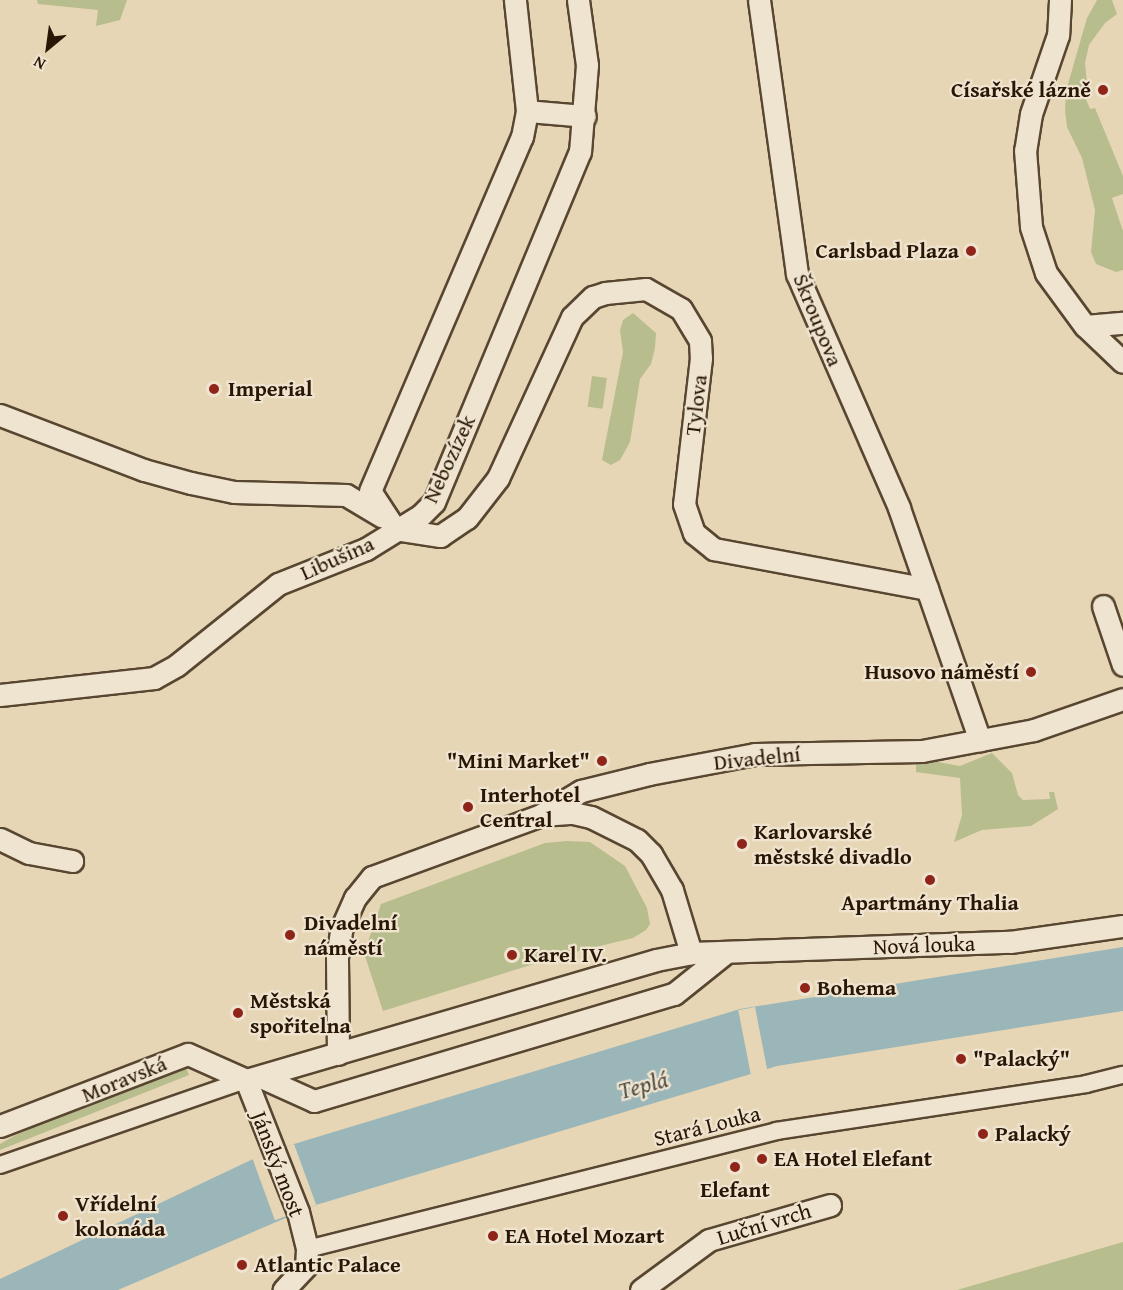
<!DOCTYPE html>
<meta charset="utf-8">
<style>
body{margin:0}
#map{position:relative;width:1123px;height:1290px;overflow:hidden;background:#e7d6b5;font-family:"Gentium Book Plus",serif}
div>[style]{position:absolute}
.green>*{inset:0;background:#b7bd8c;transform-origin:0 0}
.water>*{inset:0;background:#9bb6b8}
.pier>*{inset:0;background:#e7d6b5;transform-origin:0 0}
.roads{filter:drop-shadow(2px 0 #584631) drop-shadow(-2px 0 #584631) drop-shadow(0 2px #584631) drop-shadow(0 -2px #584631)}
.pedestrian>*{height:16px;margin:-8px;padding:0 8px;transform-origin:8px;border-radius:8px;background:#efe4cf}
.minor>*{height:21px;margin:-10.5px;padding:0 10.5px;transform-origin:10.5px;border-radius:10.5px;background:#efe4cf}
.dots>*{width:16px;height:16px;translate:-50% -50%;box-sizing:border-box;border:3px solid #efe4cf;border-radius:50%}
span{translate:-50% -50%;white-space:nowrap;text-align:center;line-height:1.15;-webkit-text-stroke:4.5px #efe4cf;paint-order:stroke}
.poi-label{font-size:22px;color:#291605;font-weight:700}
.right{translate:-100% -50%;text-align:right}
.left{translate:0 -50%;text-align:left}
.street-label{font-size:22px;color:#291605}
.water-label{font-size:24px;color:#514e44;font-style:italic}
.north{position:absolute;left:18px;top:18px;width:60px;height:60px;-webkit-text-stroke:4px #efe4cf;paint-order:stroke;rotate:209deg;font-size:16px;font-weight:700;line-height:24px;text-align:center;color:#291605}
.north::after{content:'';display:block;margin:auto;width:21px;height:27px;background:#291605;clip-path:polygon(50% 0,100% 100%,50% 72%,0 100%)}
</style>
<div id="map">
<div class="green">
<div style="clip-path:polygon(37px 0,127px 0,120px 20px,96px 26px,98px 10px,38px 4px)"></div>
<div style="clip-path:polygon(1097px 0,1112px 0,1117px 14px,1105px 23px,1089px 45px,1085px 63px,1087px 84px,1081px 87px,1090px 109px,1095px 108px,1123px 176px,1123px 194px,1112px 198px,1123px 231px,1123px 270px,1116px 272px,1096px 264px,1091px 252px,1095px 210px,1082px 158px,1067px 127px,1065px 110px,1066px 91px,1087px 18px)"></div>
<div style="clip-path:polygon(633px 313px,656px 333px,655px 348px,651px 364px,640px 379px,630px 442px,620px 460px,611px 465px,602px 460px,623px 352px,620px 330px,623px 320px)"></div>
<div style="left:592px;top:376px;width:15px;height:31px;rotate:8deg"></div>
<div style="clip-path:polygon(992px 753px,1012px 773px,1018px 795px,1023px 800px,1050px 799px,1049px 792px,1054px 792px,1058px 809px,1031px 826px,982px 830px,954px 842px,962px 815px,960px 778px,916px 772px,916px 758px,960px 766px)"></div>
<div style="clip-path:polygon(567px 841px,590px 842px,625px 866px,647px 908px,650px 924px,646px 930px,633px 938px,563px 955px,383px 1011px,364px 953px,381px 904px,545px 843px)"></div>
<div style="clip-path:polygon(186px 1067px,189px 1075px,0 1150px,0 1144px,14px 1136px,161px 1071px)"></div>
<div style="clip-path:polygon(1123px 1242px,1123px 1290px,957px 1290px)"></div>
</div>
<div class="water">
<div style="clip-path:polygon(1123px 947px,1123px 1011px,777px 1066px,316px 1205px,118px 1290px,0 1290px,0 1279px,253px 1159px,294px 1144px,740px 1009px)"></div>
</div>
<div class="pier">
<div style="left:755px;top:1007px;width:65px;height:17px;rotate:79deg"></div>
<div style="left:294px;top:1144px;width:65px;height:44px;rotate:70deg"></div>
</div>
<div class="roads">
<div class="pedestrian">
<div style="left:0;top:1165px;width:260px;rotate:-19.1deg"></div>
<div style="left:307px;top:1249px;width:484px;rotate:-14.1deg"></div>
<div style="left:776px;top:1131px;width:314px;rotate:-8.6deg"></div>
<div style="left:1086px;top:1084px;width:38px;rotate:-14deg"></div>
</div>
<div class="minor">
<div style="left:759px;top:0;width:277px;rotate:82.1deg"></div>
<div style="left:797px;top:274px;width:255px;rotate:66.4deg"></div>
<div style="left:899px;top:508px;width:246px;rotate:70.8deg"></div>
<div style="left:1060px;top:0;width:35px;rotate:93deg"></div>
<div style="left:1058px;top:35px;width:83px;rotate:108.9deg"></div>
<div style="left:1031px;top:114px;width:36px;rotate:99deg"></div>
<div style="left:1025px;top:150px;width:77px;rotate:85.5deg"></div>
<div style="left:1031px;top:227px;width:48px;rotate:71.9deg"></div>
<div style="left:1046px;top:273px;width:66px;rotate:53.7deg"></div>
<div style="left:1085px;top:326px;width:52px;rotate:43.5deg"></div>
<div style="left:527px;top:111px;width:58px;rotate:4.9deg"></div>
<div style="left:1085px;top:326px;width:38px;rotate:-5deg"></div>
<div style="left:0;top:415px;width:154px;rotate:20.9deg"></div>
<div style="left:144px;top:470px;width:49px;rotate:15.5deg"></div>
<div style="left:191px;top:483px;width:44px;rotate:11.8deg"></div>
<div style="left:234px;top:492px;width:112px;rotate:1.5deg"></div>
<div style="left:346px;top:495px;width:41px;rotate:31deg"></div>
<div style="left:395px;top:529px;width:46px;rotate:8.8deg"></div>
<div style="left:440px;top:536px;width:32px;rotate:-34deg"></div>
<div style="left:467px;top:518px;width:51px;rotate:-52.2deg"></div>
<div style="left:498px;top:478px;width:177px;rotate:-65.3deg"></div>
<div style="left:572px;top:317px;width:29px;rotate:-44deg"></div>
<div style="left:593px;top:297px;width:13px;rotate:-18deg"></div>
<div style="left:605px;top:293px;width:41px;rotate:-5.6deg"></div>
<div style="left:646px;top:289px;width:40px;rotate:29.7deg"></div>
<div style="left:681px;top:309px;width:37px;rotate:59deg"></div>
<div style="left:700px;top:341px;width:17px;rotate:87deg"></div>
<div style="left:701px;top:358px;width:147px;rotate:96.6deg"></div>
<div style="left:684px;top:504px;width:31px;rotate:71deg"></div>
<div style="left:694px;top:533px;width:26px;rotate:39deg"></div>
<div style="left:714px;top:549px;width:217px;rotate:10.6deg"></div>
<div style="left:395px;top:529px;width:45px;rotate:-123.3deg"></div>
<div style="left:370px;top:491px;width:385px;rotate:-66.8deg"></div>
<div style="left:522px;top:137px;width:26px;rotate:-79deg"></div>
<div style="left:527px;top:111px;width:112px;rotate:-96.2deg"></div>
<div style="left:1103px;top:606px;width:62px;rotate:71.3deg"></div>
<div style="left:0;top:695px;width:155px;rotate:-6.3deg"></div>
<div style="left:154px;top:678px;width:26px;rotate:-29deg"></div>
<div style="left:177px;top:665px;width:129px;rotate:-38.7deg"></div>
<div style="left:278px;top:584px;width:95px;rotate:-21.7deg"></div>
<div style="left:366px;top:549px;width:65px;rotate:-31.7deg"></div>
<div style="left:421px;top:515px;width:18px;rotate:-45deg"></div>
<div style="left:434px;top:502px;width:379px;rotate:-67.4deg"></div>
<div style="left:580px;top:152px;width:87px;rotate:-85.4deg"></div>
<div style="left:587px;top:65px;width:66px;rotate:-97.9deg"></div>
<div style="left:541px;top:815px;width:47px;rotate:-31deg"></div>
<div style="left:581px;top:791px;width:70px;rotate:-14deg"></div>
<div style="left:649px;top:774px;width:108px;rotate:-10.7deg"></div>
<div style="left:755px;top:754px;width:167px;rotate:-1deg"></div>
<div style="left:922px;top:751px;width:114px;rotate:-10.6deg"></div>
<div style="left:1034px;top:730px;width:94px;rotate:-19.2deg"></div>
<div style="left:0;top:839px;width:32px;rotate:26deg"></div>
<div style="left:29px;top:853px;width:44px;rotate:10.5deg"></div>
<div style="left:338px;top:1054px;width:97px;rotate:-90.6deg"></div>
<div style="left:337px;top:957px;width:30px;rotate:-81deg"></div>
<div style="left:342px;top:927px;width:32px;rotate:-66deg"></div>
<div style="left:355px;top:898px;width:27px;rotate:-51deg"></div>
<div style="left:372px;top:877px;width:180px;rotate:-20.1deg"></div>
<div style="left:541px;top:815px;width:32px;rotate:-4deg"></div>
<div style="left:573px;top:813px;width:18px;rotate:13deg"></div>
<div style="left:591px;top:817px;width:51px;rotate:26.6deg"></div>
<div style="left:637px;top:840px;width:20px;rotate:45deg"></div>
<div style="left:651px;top:854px;width:42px;rotate:59.7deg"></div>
<div style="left:672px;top:890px;width:66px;rotate:73.2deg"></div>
<div style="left:263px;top:1078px;width:56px;rotate:24.3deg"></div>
<div style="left:314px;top:1101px;width:376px;rotate:-16.6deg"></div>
<div style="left:674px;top:994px;width:64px;rotate:-38.7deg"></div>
<div style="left:246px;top:1080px;width:427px;rotate:-16.3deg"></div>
<div style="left:656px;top:960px;width:36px;rotate:-11deg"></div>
<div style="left:691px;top:953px;width:319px;rotate:-2deg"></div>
<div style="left:1010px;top:942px;width:114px;rotate:-8.1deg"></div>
<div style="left:246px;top:1080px;width:142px;rotate:68.5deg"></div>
<div style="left:298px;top:1212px;width:38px;rotate:76deg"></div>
<div style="left:307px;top:1249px;width:17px;rotate:93deg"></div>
<div style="left:306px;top:1266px;width:33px;rotate:133deg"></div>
<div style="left:0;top:1126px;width:201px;rotate:-21deg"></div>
<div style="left:188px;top:1054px;width:64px;rotate:24.1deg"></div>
<div style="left:641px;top:1290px;width:84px;rotate:-36.3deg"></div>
<div style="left:709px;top:1240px;width:126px;rotate:-16.1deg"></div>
</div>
</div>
<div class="dots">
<div style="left:1103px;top:90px;background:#8f2418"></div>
<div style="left:971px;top:251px;background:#8f2418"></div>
<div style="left:214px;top:389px;background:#8f2418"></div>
<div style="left:1031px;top:672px;background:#8f2418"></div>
<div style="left:602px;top:761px;background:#8f2418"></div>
<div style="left:468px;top:807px;background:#8f2418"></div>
<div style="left:742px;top:844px;background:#8f2418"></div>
<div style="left:930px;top:880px;background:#8f2418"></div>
<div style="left:290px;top:935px;background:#8f2418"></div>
<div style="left:512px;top:955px;background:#8f2418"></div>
<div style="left:805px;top:988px;background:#8f2418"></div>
<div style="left:238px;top:1013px;background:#8f2418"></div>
<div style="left:961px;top:1059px;background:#8f2418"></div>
<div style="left:983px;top:1134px;background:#8f2418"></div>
<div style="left:762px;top:1159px;background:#8f2418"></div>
<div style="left:735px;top:1167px;background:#8f2418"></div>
<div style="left:63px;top:1216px;background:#8f2418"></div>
<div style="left:493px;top:1236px;background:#8f2418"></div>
<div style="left:242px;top:1265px;background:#8f2418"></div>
</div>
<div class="poi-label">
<span class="right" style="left:1091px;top:90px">Císařské lázně</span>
<span class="right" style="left:959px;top:251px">Carlsbad Plaza</span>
<span class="left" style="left:228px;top:389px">Imperial</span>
<span class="right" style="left:1019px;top:672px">Husovo náměstí</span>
<span class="right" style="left:590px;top:761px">"Mini Market"</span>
<span class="left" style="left:480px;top:807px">Interhotel<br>Central</span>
<span class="left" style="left:754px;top:844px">Karlovarské<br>městské divadlo</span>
<span style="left:930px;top:903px">Apartmány Thalia</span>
<span class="left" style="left:304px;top:935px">Divadelní<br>náměstí</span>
<span class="left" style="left:524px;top:955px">Karel IV.</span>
<span class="left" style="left:817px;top:988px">Bohema</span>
<span class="left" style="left:250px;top:1013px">Městská<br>spořitelna</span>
<span class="left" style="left:973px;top:1059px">"Palacký"</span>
<span class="left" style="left:995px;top:1134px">Palacký</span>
<span class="left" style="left:774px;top:1159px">EA Hotel Elefant</span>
<span style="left:735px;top:1190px">Elefant</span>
<span class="left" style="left:75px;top:1216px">Vřídelní<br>kolonáda</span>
<span class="left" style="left:505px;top:1236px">EA Hotel Mozart</span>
<span class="left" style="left:254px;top:1265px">Atlantic Palace</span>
</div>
<div class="street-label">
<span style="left:818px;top:320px;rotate:68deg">Škroupova</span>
<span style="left:696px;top:405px;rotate:-83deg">Tylova</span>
<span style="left:449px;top:459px;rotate:-65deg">Nebozízek</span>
<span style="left:337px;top:558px;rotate:-24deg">Libušina</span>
<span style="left:757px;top:758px;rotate:-6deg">Divadelní</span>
<span style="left:924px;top:945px;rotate:-2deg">Nová louka</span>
<span style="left:124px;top:1079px;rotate:-22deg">Moravská</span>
<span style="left:707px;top:1126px;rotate:-14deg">Stará Louka</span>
<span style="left:278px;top:1164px;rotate:69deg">Jánský most</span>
<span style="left:764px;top:1224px;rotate:-17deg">Luční vrch</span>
</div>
<div class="water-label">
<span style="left:643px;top:1085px;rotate:-15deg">Teplá</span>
</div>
<div class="north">N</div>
</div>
